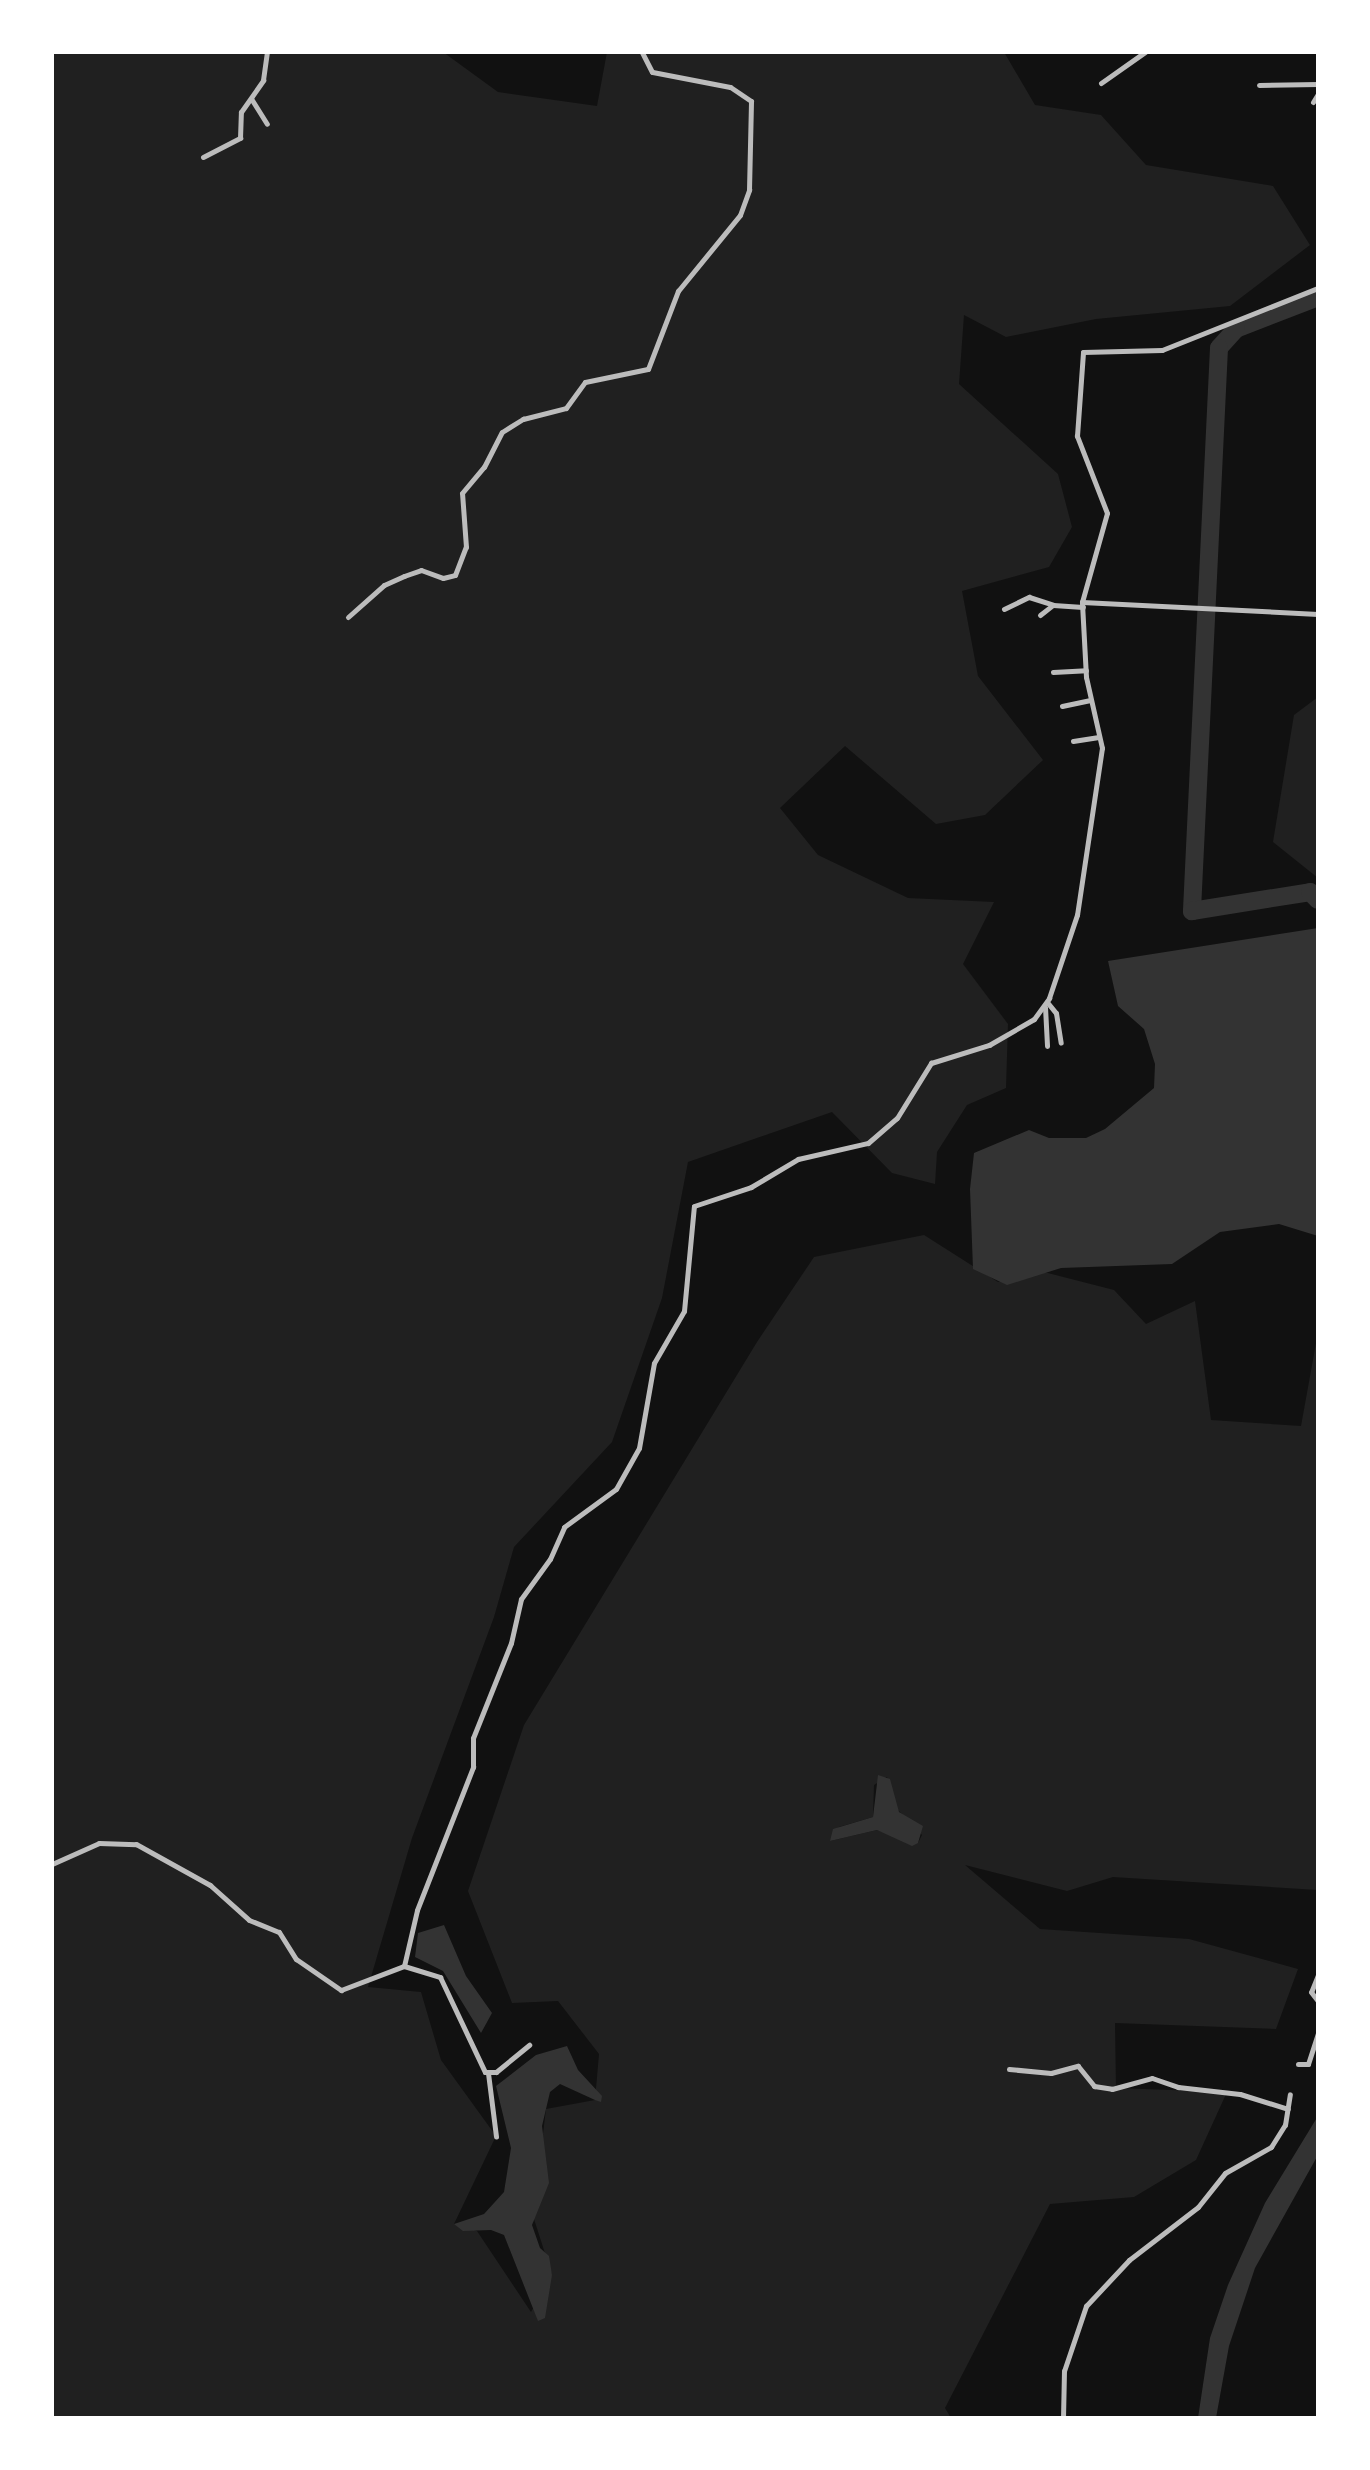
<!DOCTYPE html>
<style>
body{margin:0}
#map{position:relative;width:1370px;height:2470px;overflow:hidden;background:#111;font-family:Cabin,sans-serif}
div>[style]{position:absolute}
.green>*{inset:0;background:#202020}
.water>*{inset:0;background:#333}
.river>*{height:18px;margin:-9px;padding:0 9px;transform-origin:9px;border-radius:9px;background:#333}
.minor>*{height:5px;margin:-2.5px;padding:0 2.5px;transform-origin:2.5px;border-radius:2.5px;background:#bcbcbc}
span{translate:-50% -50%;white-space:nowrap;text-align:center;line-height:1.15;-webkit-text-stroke:6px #fff;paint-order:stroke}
.frame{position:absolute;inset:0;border:54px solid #fff;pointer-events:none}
</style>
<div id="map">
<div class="green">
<div style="clip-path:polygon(evenodd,52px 52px,443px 52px,498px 92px,597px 106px,607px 52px,1004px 52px,1035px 105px,1101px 115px,1146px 165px,1273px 186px,1310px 245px,1230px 306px,1096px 319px,1006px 337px,964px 315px,959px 384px,1058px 474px,1072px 527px,1049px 567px,962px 591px,978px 676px,1043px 760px,985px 815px,936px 824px,845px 746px,780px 808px,818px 855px,908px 898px,994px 902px,963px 964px,1008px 1024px,1006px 1088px,967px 1105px,937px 1152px,935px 1184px,892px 1173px,832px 1112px,688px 1162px,662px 1298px,612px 1442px,514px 1547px,494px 1617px,412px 1838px,368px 1987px,421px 1992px,441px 2060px,496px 2136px,454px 2224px,477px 2231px,531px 2312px,552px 2275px,533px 2216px,546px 2109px,595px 2100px,599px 2054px,558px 2001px,512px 2003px,468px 1891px,524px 1725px,757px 1342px,814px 1257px,924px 1235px,998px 1282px,1040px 1271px,1114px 1290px,1146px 1324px,1195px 1301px,1211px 1420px,1301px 1426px,1318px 1332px,1318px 1890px,1113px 1877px,1067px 1891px,965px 1865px,1040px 1929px,1189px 1939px,1298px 1969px,1276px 2029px,1115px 2023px,1116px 2088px,1227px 2092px,1196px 2160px,1134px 2197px,1050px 2204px,945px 2408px,951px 2418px,52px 2418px,52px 52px,887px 1777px,895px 1807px,922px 1835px,918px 1843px,877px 1830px,830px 1841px,839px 1827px,873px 1817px,874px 1785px,887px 1777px)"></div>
<div style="clip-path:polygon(1318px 697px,1318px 878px,1273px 842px,1294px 715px)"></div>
</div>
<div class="water">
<div style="clip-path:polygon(1318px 928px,1318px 1236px,1279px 1224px,1220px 1232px,1172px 1264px,1061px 1268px,1007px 1285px,973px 1269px,970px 1189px,974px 1153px,1029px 1130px,1049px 1138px,1086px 1138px,1105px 1129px,1154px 1088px,1155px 1064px,1144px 1029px,1118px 1006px,1108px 961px)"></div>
<div style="clip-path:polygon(878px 1775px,890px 1779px,899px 1812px,923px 1826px,918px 1843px,912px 1846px,877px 1830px,830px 1841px,833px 1829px,873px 1817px)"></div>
<div style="clip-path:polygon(444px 1925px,466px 1976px,492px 2013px,481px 2033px,443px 1971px,415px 1957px,418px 1933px)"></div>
<div style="clip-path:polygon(567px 2046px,578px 2070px,602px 2096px,601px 2102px,595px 2100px,560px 2084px,550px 2092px,542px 2126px,549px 2183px,532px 2225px,540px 2248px,549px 2256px,552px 2275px,545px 2318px,538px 2321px,504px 2235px,491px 2230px,463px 2231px,454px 2224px,484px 2214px,504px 2192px,511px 2148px,496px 2086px,536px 2055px)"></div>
<div style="clip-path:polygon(1318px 2116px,1318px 2155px,1255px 2268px,1229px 2346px,1216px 2418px,1198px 2418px,1210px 2338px,1228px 2285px,1265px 2203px)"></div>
</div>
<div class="river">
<div style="left:1318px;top:297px;width:88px;rotate:158.7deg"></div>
<div style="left:1236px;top:329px;width:25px;rotate:132deg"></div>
<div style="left:1219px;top:348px;width:564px;rotate:92.75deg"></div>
<div style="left:1192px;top:911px;width:120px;rotate:-9.1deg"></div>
<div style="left:1310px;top:892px;width:11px;rotate:45deg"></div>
</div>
<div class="minor">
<div style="left:1101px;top:83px;width:54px;rotate:-35.2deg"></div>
<div style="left:1259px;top:85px;width:59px;rotate:-1deg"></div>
<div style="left:252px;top:100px;width:28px;rotate:58deg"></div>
<div style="left:1313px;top:102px;width:9px;rotate:-58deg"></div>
<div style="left:203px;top:157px;width:42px;rotate:-27.2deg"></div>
<div style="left:240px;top:138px;width:26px;rotate:-88deg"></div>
<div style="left:241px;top:112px;width:39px;rotate:-55deg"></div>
<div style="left:263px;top:80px;width:28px;rotate:-82deg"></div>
<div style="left:1082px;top:602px;width:236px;rotate:2.9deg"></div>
<div style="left:1004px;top:609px;width:28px;rotate:-26deg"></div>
<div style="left:1029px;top:597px;width:25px;rotate:18deg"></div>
<div style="left:1040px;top:615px;width:16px;rotate:-38deg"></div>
<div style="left:1053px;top:605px;width:30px;rotate:4deg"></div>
<div style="left:348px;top:617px;width:48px;rotate:-41.6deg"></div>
<div style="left:384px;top:585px;width:22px;rotate:-24deg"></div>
<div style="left:404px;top:576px;width:18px;rotate:-19deg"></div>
<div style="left:421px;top:570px;width:23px;rotate:20deg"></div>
<div style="left:443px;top:578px;width:12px;rotate:-14deg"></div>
<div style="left:455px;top:575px;width:30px;rotate:-69deg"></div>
<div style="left:466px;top:547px;width:54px;rotate:-94.2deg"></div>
<div style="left:462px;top:493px;width:34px;rotate:-50deg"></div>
<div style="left:484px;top:467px;width:39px;rotate:-63deg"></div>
<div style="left:502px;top:432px;width:25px;rotate:-32deg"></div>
<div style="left:523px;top:419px;width:44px;rotate:-14.3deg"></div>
<div style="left:566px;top:408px;width:32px;rotate:-54deg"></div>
<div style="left:585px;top:382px;width:64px;rotate:-11.7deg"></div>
<div style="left:648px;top:369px;width:84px;rotate:-69deg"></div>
<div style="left:678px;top:291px;width:98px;rotate:-50.8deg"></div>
<div style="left:740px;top:215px;width:27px;rotate:-70deg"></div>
<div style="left:749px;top:190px;width:89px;rotate:-88.7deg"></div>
<div style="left:751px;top:101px;width:25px;rotate:-146deg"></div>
<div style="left:730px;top:87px;width:79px;rotate:-169.1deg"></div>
<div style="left:652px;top:72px;width:22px;rotate:-117deg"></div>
<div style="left:1053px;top:672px;width:33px;rotate:-3deg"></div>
<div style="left:1062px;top:706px;width:29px;rotate:-12deg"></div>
<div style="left:1073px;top:741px;width:26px;rotate:-9deg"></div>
<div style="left:1047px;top:1002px;width:14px;rotate:51deg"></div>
<div style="left:1056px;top:1013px;width:30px;rotate:81deg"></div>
<div style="left:1045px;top:1007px;width:39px;rotate:87deg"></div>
<div style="left:52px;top:1864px;width:51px;rotate:-24.1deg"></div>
<div style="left:99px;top:1843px;width:37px;rotate:2deg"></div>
<div style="left:136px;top:1844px;width:85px;rotate:29deg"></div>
<div style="left:210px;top:1885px;width:52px;rotate:41.9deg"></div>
<div style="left:249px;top:1920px;width:32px;rotate:22deg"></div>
<div style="left:279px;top:1932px;width:32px;rotate:58deg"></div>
<div style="left:296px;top:1959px;width:55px;rotate:34.6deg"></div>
<div style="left:341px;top:1990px;width:67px;rotate:-20.9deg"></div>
<div style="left:404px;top:1966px;width:38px;rotate:17deg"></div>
<div style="left:440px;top:1977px;width:105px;rotate:64.7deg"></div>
<div style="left:485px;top:2072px;width:11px"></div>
<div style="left:496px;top:2072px;width:43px;rotate:-39.3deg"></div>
<div style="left:404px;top:1966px;width:57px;rotate:-76.9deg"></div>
<div style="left:417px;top:1910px;width:154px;rotate:-68.6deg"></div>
<div style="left:473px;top:1767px;width:29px;rotate:-90deg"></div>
<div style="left:473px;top:1738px;width:102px;rotate:-68.2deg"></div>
<div style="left:511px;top:1643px;width:45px;rotate:-77.2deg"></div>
<div style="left:521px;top:1599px;width:49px;rotate:-54.1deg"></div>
<div style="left:550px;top:1559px;width:35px;rotate:-66deg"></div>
<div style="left:564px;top:1527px;width:64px;rotate:-36.2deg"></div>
<div style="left:616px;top:1489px;width:47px;rotate:-60.7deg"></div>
<div style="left:639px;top:1448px;width:86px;rotate:-80deg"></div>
<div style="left:654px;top:1363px;width:60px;rotate:-60deg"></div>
<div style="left:684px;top:1311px;width:105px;rotate:-84.6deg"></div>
<div style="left:694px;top:1206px;width:60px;rotate:-18.4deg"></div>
<div style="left:751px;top:1187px;width:55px;rotate:-30.8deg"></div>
<div style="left:798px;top:1159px;width:72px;rotate:-12.9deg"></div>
<div style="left:868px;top:1143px;width:38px;rotate:-41deg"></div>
<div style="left:897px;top:1118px;width:65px;rotate:-58.3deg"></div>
<div style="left:931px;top:1063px;width:61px;rotate:-17.2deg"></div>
<div style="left:989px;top:1045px;width:52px;rotate:-30deg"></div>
<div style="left:1034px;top:1019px;width:26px;rotate:-54deg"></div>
<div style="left:1049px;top:998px;width:88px;rotate:-71.4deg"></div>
<div style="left:1077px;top:915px;width:169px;rotate:-81.5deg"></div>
<div style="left:1102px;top:748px;width:73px;rotate:-102.7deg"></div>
<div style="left:1086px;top:677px;width:75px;rotate:-93.1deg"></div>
<div style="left:1082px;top:602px;width:92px;rotate:-74.3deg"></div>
<div style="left:1107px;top:513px;width:83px;rotate:-111.3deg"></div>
<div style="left:1077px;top:436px;width:84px;rotate:-85.9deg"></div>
<div style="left:1083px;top:352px;width:79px;rotate:-1.5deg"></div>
<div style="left:1162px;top:350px;width:168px;rotate:-21.7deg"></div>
<div style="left:1318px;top:1975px;width:18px;rotate:112deg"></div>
<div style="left:1311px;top:1992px;width:11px;rotate:52deg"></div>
<div style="left:1298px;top:2064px;width:10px"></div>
<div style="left:1308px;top:2064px;width:33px;rotate:-72deg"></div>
<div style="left:1009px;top:2069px;width:42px;rotate:5.4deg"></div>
<div style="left:1051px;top:2073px;width:28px;rotate:-15deg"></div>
<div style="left:1078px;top:2066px;width:26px;rotate:51deg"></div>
<div style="left:1094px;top:2086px;width:18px;rotate:9deg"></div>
<div style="left:1112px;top:2089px;width:41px;rotate:-15.4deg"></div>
<div style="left:1152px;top:2078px;width:28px;rotate:19deg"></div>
<div style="left:1178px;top:2087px;width:62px;rotate:6.4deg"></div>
<div style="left:1240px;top:2094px;width:50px;rotate:17.4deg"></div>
<div style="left:488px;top:2073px;width:64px;rotate:82.8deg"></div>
<div style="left:1063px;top:2418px;width:47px;rotate:-88.8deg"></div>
<div style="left:1064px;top:2371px;width:69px;rotate:-71.3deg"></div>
<div style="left:1086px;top:2306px;width:63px;rotate:-46.9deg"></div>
<div style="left:1129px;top:2260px;width:87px;rotate:-37.5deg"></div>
<div style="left:1198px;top:2207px;width:43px;rotate:-51.5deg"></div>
<div style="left:1225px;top:2173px;width:53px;rotate:-29.5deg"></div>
<div style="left:1271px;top:2147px;width:26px;rotate:-58deg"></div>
<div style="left:1285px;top:2125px;width:31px;rotate:-81deg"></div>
</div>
<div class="frame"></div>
</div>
